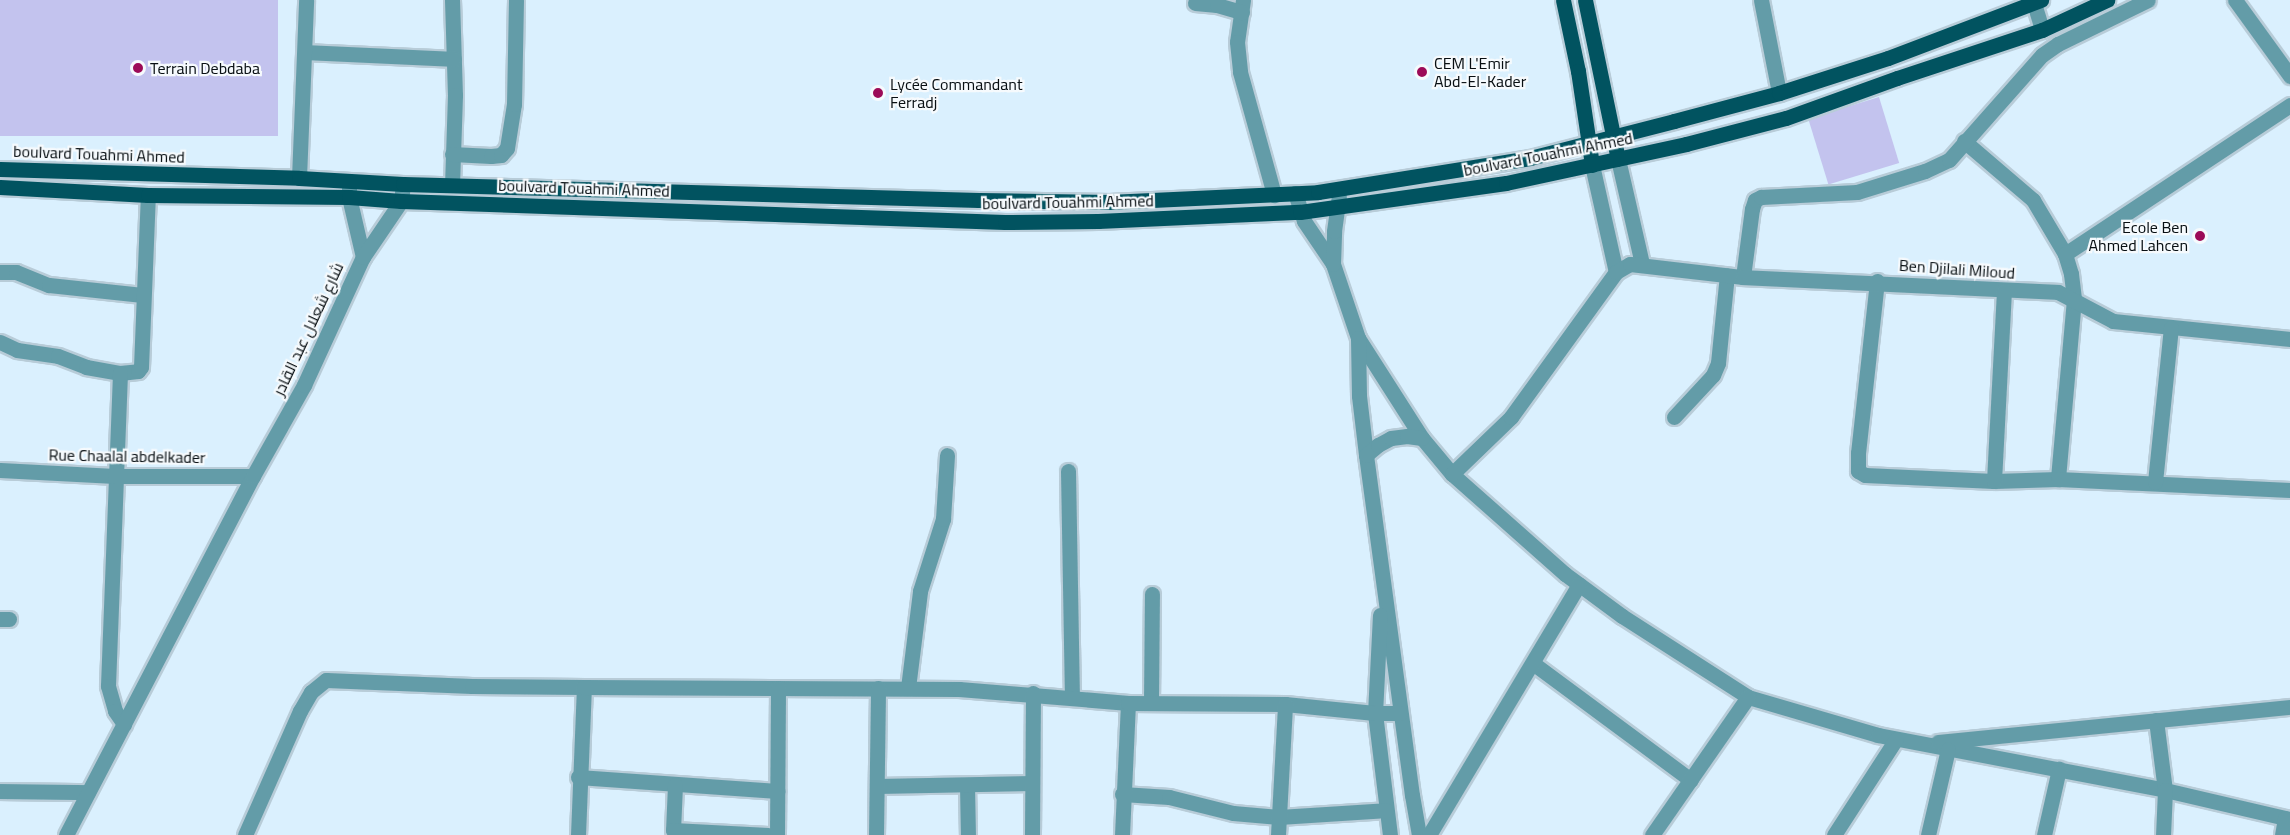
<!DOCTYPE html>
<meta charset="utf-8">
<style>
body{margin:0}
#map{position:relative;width:2290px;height:835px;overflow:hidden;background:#daf0fe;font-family:Georgia,Cairo,serif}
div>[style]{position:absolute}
.green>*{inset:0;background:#c3c3ee;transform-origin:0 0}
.roads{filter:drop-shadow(2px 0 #b8ccd8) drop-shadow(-2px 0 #b8ccd8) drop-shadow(0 2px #b8ccd8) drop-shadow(0 -2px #b8ccd8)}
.minor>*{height:15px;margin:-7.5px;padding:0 7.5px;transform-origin:7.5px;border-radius:7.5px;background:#639ca8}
.major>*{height:15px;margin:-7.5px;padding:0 7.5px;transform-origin:7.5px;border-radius:7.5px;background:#015360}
.dots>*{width:16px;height:16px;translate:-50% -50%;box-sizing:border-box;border:3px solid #f6fafd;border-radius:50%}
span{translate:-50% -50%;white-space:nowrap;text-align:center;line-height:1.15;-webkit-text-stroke:4.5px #f6fafd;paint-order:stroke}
.poi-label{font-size:16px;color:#080f13}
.left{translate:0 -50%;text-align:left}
.right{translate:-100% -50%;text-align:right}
.street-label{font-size:16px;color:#080f13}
</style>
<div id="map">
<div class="green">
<div style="left:0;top:0;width:278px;height:136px"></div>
<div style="left:1879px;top:97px;width:69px;height:74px;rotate:73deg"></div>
</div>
<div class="roads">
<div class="minor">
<div style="left:452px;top:0;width:95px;rotate:88.2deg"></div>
<div style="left:455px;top:95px;width:90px;rotate:91.9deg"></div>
<div style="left:1243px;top:0;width:42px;rotate:98.1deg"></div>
<div style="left:1237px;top:42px;width:30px;rotate:84deg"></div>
<div style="left:1240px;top:72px;width:128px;rotate:74.5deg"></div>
<div style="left:1761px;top:0;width:95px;rotate:79deg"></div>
<div style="left:2033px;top:0;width:31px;rotate:73deg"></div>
<div style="left:2235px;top:0;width:94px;rotate:54.1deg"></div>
<div style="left:1195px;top:3px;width:22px;rotate:5deg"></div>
<div style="left:1217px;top:5px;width:26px;rotate:16deg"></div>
<div style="left:306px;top:52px;width:148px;rotate:2.7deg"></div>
<div style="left:1964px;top:141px;width:91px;rotate:40.5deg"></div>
<div style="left:2033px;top:200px;width:63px;rotate:59.3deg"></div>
<div style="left:2065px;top:254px;width:21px;rotate:73deg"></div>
<div style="left:2071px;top:274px;width:25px;rotate:83deg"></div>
<div style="left:2074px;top:299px;width:181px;rotate:95.1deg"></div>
<div style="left:452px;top:154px;width:39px;rotate:3deg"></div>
<div style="left:491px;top:156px;width:10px;rotate:-6deg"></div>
<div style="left:501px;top:155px;width:9px;rotate:-49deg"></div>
<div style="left:507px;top:148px;width:45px;rotate:-81deg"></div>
<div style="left:514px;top:104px;width:104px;rotate:-88.9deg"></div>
<div style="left:1618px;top:159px;width:108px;rotate:77.1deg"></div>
<div style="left:1592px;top:165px;width:110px;rotate:77.4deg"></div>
<div style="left:299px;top:178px;width:178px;rotate:-87.7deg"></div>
<div style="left:349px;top:181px;width:16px;rotate:90deg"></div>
<div style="left:349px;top:197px;width:62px;rotate:76.9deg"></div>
<div style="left:1295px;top:193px;width:29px;rotate:72deg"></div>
<div style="left:1304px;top:221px;width:52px;rotate:56deg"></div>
<div style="left:1333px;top:264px;width:78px;rotate:71.3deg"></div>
<div style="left:1358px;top:338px;width:119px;rotate:57.4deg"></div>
<div style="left:1422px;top:438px;width:47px;rotate:50.2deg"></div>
<div style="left:1452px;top:474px;width:151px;rotate:41.5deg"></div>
<div style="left:1565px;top:574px;width:71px;rotate:36.4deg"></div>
<div style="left:1622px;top:616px;width:150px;rotate:32.7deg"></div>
<div style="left:1748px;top:697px;width:135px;rotate:16.3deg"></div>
<div style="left:1878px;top:735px;width:292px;rotate:10.8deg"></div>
<div style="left:2165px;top:790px;width:128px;rotate:13.1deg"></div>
<div style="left:2065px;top:254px;width:270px;rotate:-33.5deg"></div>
<div style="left:1333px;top:264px;width:33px;rotate:-88deg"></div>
<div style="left:1334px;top:231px;width:35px;rotate:-82deg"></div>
<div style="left:0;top:272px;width:16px"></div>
<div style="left:16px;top:272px;width:35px;rotate:22deg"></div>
<div style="left:49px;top:285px;width:94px;rotate:6.1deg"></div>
<div style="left:1743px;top:277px;width:69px;rotate:-82.5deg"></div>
<div style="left:1752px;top:209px;width:9px;rotate:-72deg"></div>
<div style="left:1755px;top:200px;width:7px;rotate:-27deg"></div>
<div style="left:1761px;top:197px;width:96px;rotate:-3deg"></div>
<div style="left:1857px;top:192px;width:71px;rotate:-17.2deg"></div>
<div style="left:1925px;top:171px;width:26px;rotate:-25deg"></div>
<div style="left:1949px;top:160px;width:140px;rotate:-48.5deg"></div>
<div style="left:2042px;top:55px;width:19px;rotate:-35deg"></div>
<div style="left:2058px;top:44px;width:100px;rotate:-26.1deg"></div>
<div style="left:1877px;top:281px;width:173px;rotate:96.3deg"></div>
<div style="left:1858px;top:453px;width:18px;rotate:90deg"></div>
<div style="left:1858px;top:471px;width:8px;rotate:30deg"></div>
<div style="left:1865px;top:475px;width:129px;rotate:2.7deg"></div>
<div style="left:1994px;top:481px;width:64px;rotate:-1.8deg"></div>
<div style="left:2058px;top:479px;width:232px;rotate:2.7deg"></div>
<div style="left:1358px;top:338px;width:58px;rotate:89deg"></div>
<div style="left:1359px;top:396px;width:59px;rotate:83.2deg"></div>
<div style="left:1366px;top:455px;width:343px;rotate:82.3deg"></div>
<div style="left:1412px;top:795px;width:41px;rotate:80.1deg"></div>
<div style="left:0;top:342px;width:19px;rotate:25deg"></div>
<div style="left:17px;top:350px;width:41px;rotate:8.3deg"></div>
<div style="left:58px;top:356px;width:30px;rotate:21deg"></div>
<div style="left:86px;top:367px;width:35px;rotate:10deg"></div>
<div style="left:120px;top:373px;width:18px;rotate:-6deg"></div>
<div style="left:138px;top:371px;width:5px;rotate:-53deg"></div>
<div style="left:141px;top:367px;width:172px;rotate:-87.7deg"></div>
<div style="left:120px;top:373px;width:313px;rotate:92.2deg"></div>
<div style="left:108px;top:686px;width:26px;rotate:74deg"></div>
<div style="left:115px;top:711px;width:16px;rotate:55deg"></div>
<div style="left:1674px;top:417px;width:57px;rotate:-47.1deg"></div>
<div style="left:1713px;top:375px;width:13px;rotate:-67deg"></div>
<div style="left:1718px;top:363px;width:88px;rotate:-84.2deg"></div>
<div style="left:1366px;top:455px;width:16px;rotate:-40deg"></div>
<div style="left:1378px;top:445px;width:15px;rotate:-28deg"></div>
<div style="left:1391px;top:438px;width:16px;rotate:-7deg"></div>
<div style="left:1407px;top:436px;width:15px;rotate:8deg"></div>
<div style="left:0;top:470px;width:115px;rotate:3deg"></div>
<div style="left:115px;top:476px;width:138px"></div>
<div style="left:1068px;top:471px;width:226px;rotate:89deg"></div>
<div style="left:1452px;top:474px;width:82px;rotate:-44deg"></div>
<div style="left:1511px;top:417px;width:179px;rotate:-54.1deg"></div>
<div style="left:1616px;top:272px;width:16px;rotate:-30deg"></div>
<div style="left:1630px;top:264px;width:114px;rotate:6.6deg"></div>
<div style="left:1743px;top:277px;width:315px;rotate:2.7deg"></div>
<div style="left:2058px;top:292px;width:62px;rotate:27.8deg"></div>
<div style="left:2113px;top:321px;width:178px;rotate:5.8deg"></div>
<div style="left:1994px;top:481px;width:190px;rotate:-87deg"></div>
<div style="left:2155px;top:482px;width:155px;rotate:-84.1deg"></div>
<div style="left:1380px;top:615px;width:98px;rotate:92.9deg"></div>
<div style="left:1375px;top:713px;width:123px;rotate:83deg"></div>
<div style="left:0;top:619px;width:9px"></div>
<div style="left:1534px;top:664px;width:195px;rotate:36.5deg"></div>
<div style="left:908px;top:688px;width:98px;rotate:-82.9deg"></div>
<div style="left:920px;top:591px;width:76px;rotate:-72.3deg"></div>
<div style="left:943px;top:519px;width:64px;rotate:-86.4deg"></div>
<div style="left:1151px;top:703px;width:109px;rotate:-89.5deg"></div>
<div style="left:2156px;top:720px;width:71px;rotate:82.7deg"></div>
<div style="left:2165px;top:790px;width:45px;rotate:92.5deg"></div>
<div style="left:1938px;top:742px;width:354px;rotate:-5.7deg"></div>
<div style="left:578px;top:777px;width:200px;rotate:4deg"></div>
<div style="left:675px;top:785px;width:45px;rotate:92.5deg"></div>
<div style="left:673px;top:830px;width:95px;rotate:3deg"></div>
<div style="left:967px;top:785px;width:50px;rotate:88.9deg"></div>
<div style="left:877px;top:786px;width:155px;rotate:-1.1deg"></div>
<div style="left:0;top:791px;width:88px;rotate:0.7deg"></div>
<div style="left:1122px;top:794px;width:47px;rotate:3.7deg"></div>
<div style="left:1169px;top:797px;width:66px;rotate:14deg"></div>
<div style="left:1233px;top:813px;width:46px;rotate:5deg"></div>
<div style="left:1279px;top:817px;width:107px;rotate:-3.7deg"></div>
<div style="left:66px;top:835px;width:405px;rotate:-62.5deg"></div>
<div style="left:253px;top:476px;width:104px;rotate:-60.7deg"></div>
<div style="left:304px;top:385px;width:141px;rotate:-65.3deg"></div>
<div style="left:363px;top:257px;width:68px;rotate:-55.8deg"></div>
<div style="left:401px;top:201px;width:17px;rotate:-83deg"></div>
<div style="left:245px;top:835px;width:136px;rotate:-66.1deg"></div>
<div style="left:300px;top:711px;width:22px;rotate:-60deg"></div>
<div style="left:311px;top:692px;width:19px;rotate:-39deg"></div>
<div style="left:326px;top:680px;width:146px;rotate:2.4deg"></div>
<div style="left:472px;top:686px;width:112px;rotate:0.5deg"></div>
<div style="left:578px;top:835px;width:148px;rotate:-87.7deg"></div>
<div style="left:584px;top:687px;width:375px;rotate:0.3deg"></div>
<div style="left:959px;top:689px;width:170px;rotate:4.7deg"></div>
<div style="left:777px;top:835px;width:147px;rotate:-89.6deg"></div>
<div style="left:876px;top:835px;width:147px;rotate:-89.2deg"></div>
<div style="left:1032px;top:835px;width:142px;rotate:-89.6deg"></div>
<div style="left:1122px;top:835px;width:132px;rotate:-87.4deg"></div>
<div style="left:1128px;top:703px;width:157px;rotate:0.4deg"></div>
<div style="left:1285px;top:704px;width:90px;rotate:5.7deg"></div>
<div style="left:1375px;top:713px;width:25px"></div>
<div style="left:1278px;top:835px;width:131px;rotate:-86.9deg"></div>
<div style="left:1429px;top:835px;width:292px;rotate:-59.1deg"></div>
<div style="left:1652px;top:835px;width:168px;rotate:-55.2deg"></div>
<div style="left:1834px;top:835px;width:114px;rotate:-57.1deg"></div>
<div style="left:1928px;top:835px;width:88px;rotate:-76.9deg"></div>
<div style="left:2044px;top:835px;width:68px;rotate:-77.2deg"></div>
<div style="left:2282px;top:835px;width:17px;rotate:-80deg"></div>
</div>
<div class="major">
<div style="left:1563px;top:0;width:73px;rotate:78.1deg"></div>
<div style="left:1578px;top:71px;width:95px;rotate:81.5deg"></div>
<div style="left:1585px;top:0;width:162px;rotate:78.3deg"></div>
<div style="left:0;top:169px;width:299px;rotate:1.7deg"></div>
<div style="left:299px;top:178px;width:104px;rotate:3.3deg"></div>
<div style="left:403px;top:184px;width:576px;rotate:1.59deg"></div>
<div style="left:979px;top:200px;width:130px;rotate:0.9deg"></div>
<div style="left:1109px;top:202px;width:209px;rotate:-2.7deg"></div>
<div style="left:1318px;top:192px;width:215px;rotate:-9.1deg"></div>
<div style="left:1530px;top:158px;width:149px;rotate:-14.4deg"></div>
<div style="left:1674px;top:121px;width:109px;rotate:-14.9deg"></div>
<div style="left:1779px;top:93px;width:114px;rotate:-17.8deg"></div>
<div style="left:1888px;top:58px;width:164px;rotate:-20.8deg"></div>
<div style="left:0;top:187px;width:148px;rotate:3.1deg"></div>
<div style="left:148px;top:195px;width:201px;rotate:0.6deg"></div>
<div style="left:349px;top:197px;width:52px;rotate:4.4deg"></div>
<div style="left:401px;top:201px;width:604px;rotate:1.99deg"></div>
<div style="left:1005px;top:222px;width:93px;rotate:-0.6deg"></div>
<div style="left:1098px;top:221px;width:202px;rotate:-2.6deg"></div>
<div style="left:1300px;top:212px;width:208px;rotate:-8deg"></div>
<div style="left:1506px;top:183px;width:184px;rotate:-12.2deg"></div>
<div style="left:1686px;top:144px;width:103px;rotate:-14.6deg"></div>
<div style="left:1786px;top:118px;width:118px;rotate:-19.8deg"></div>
<div style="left:1897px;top:78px;width:153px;rotate:-18.3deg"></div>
<div style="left:2042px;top:30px;width:72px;rotate:-24.8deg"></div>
</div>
</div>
<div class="dots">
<div style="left:138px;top:68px;background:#9c0b58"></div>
<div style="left:1422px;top:72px;background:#9c0b58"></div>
<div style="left:878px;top:93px;background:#9c0b58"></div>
<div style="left:2200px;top:236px;background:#9c0b58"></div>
</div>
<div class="poi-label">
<span class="left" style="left:1434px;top:72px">CEM L'Emir<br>Abd-El-Kader</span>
<span class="left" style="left:150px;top:68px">Terrain Debdaba</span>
<span class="left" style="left:890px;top:93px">Lycée Commandant<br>Ferradj</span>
<span class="right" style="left:2188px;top:236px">Ecole Ben<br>Ahmed Lahcen</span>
</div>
<div class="street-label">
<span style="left:99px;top:154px;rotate:2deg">boulvard Touahmi Ahmed</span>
<span style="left:1548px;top:154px;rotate:-11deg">boulvard Touahmi Ahmed</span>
<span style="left:584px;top:188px;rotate:2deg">boulvard Touahmi Ahmed</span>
<span style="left:1068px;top:202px;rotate:-1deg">boulvard Touahmi Ahmed</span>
<span style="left:1957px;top:269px;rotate:4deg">Ben Djilali Miloud</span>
<span style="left:308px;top:329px;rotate:-65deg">شارع شعلال عبد القادر</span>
<span style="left:127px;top:456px;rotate:1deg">Rue Chaalal abdelkader</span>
</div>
</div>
